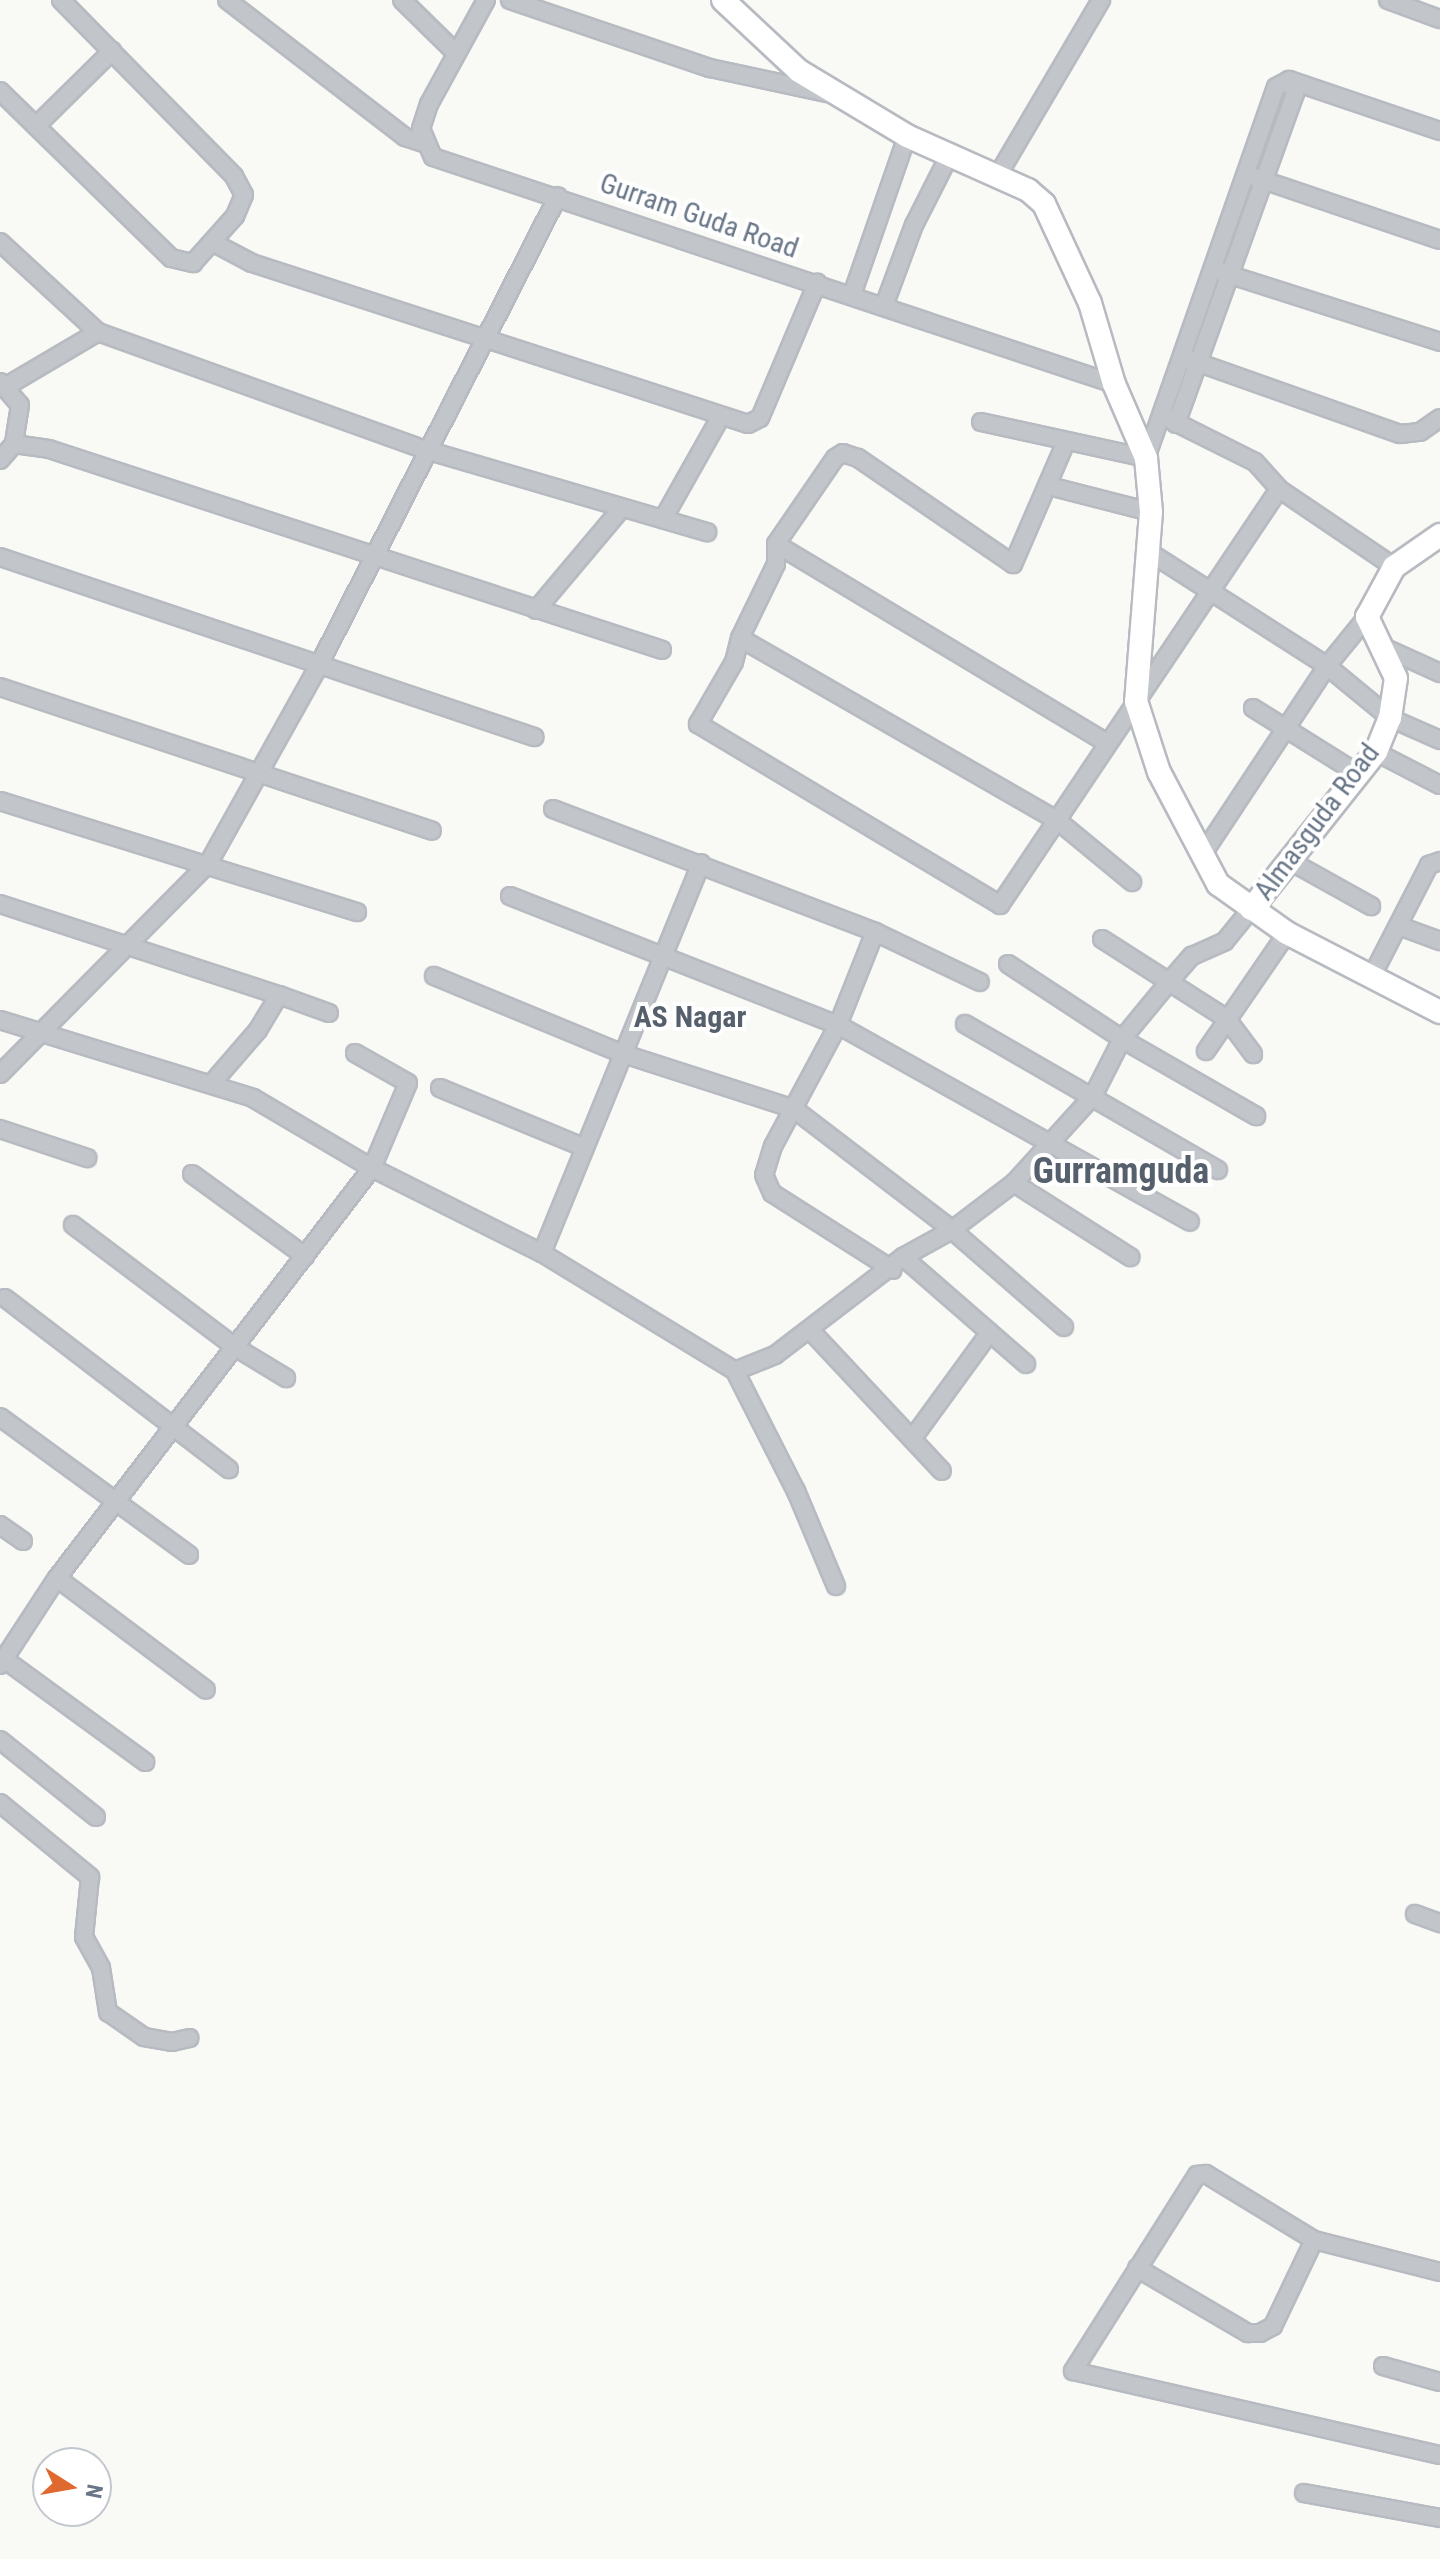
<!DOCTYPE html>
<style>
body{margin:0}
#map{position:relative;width:1440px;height:2559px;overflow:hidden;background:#f9f9f6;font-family:"Roboto Condensed",sans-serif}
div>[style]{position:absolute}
.roads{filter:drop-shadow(2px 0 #b7bbc1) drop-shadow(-2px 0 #b7bbc1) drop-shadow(0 2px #b7bbc1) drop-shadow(0 -2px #b7bbc1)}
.street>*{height:16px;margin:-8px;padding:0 8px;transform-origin:8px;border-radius:8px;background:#c2c6ca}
.secondary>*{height:22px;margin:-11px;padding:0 11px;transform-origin:11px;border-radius:11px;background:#fff}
span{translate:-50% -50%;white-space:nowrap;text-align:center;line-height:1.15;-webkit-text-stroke:8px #fff;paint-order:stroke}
.street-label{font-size:28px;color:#687687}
.neighbourhood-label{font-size:30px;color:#56606c;font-weight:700}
.district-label{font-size:36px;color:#56606c;font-weight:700}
.north{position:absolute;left:32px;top:2447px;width:80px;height:80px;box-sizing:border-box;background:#fff;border:2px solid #c3c8cf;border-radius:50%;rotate:101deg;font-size:22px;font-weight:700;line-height:32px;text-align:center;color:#687687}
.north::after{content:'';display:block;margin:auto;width:28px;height:36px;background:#e0692f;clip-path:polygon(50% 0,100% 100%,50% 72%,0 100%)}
</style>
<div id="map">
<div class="roads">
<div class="street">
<div style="left:227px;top:0;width:225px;rotate:37.6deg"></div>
<div style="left:405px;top:137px;width:19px;rotate:18deg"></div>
<div style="left:402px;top:0;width:76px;rotate:44.5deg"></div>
<div style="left:486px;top:0;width:119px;rotate:118.7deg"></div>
<div style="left:429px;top:104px;width:26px;rotate:108deg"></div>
<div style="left:421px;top:129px;width:30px;rotate:67deg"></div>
<div style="left:433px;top:157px;width:718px;rotate:18.43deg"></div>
<div style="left:510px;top:0;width:211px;rotate:18.8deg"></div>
<div style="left:710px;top:68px;width:120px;rotate:12.1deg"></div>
<div style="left:1388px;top:0;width:55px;rotate:20.1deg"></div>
<div style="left:0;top:91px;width:239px;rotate:44.3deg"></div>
<div style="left:171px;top:258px;width:23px;rotate:13deg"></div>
<div style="left:193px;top:263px;width:63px;rotate:-48.2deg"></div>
<div style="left:235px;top:216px;width:23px;rotate:-67deg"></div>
<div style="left:244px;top:195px;width:21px;rotate:-118deg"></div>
<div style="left:234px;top:176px;width:247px;rotate:-134.5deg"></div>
<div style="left:36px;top:126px;width:107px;rotate:-44.6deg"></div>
<div style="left:998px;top:175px;width:203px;rotate:-59.5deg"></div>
<div style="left:1254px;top:177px;width:196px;rotate:18.7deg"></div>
<div style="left:0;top:242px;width:133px;rotate:42.6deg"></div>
<div style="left:98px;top:332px;width:349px;rotate:19.8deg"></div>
<div style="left:426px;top:450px;width:293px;rotate:16.3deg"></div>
<div style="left:214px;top:243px;width:43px;rotate:27.8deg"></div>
<div style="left:252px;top:263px;width:521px;rotate:17.98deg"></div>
<div style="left:748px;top:424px;width:13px;rotate:-27deg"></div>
<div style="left:760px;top:418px;width:147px;rotate:-67.1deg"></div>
<div style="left:1221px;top:272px;width:230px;rotate:17.7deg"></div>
<div style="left:852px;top:295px;width:168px;rotate:-70.9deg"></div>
<div style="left:884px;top:306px;width:86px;rotate:-69.7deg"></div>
<div style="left:914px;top:225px;width:77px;rotate:-63.1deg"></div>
<div style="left:1188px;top:359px;width:225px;rotate:19.5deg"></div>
<div style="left:1400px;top:434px;width:20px;rotate:-6deg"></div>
<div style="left:1420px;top:432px;width:24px;rotate:-35deg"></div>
<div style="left:0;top:382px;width:30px;rotate:49deg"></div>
<div style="left:20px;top:405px;width:39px;rotate:99deg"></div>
<div style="left:5px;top:387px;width:108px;rotate:-30.6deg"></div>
<div style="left:1167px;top:418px;width:98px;rotate:26.6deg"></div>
<div style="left:1255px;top:462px;width:36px;rotate:48deg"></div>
<div style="left:1279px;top:489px;width:139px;rotate:34.1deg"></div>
<div style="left:981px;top:422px;width:169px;rotate:12.3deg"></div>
<div style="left:1146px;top:458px;width:393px;rotate:-70.7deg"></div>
<div style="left:1276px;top:87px;width:15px;rotate:-28deg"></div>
<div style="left:1289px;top:80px;width:159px;rotate:18.7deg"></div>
<div style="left:1176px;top:424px;width:351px;rotate:-70.2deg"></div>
<div style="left:1295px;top:94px;width:15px;rotate:-113deg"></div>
<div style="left:1065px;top:444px;width:131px;rotate:113.4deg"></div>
<div style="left:1013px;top:564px;width:188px;rotate:-145.6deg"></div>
<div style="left:858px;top:458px;width:16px;rotate:-162deg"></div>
<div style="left:843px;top:453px;width:9px;rotate:148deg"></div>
<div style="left:835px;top:458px;width:104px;rotate:124.5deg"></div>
<div style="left:776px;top:544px;width:20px;rotate:90deg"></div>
<div style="left:776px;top:564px;width:82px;rotate:115.9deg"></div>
<div style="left:740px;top:638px;width:25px;rotate:104deg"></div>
<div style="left:734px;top:662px;width:72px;rotate:120.1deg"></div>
<div style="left:698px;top:724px;width:352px;rotate:30.9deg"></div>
<div style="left:1000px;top:905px;width:501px;rotate:-56.15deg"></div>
<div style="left:0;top:460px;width:21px;rotate:-49deg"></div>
<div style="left:14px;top:444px;width:35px;rotate:8deg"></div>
<div style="left:49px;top:449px;width:645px;rotate:18.15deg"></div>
<div style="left:1049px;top:486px;width:105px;rotate:14.3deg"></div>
<div style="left:663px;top:519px;width:118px;rotate:-60.6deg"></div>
<div style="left:776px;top:544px;width:385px;rotate:31deg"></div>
<div style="left:1149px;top:552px;width:211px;rotate:32.6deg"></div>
<div style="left:1327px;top:666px;width:82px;rotate:39.5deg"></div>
<div style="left:1390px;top:718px;width:55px;rotate:23.7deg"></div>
<div style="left:0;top:557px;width:564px;rotate:18.63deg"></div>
<div style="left:536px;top:610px;width:133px;rotate:-49.9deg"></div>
<div style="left:740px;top:638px;width:367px;rotate:29.9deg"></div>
<div style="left:1058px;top:821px;width:96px;rotate:39.5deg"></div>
<div style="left:1383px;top:647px;width:63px;rotate:24.5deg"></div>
<div style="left:0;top:687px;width:455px;rotate:18.4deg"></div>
<div style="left:1253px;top:708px;width:123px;rotate:32deg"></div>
<div style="left:1376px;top:752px;width:72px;rotate:27.3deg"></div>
<div style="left:0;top:801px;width:374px;rotate:17.3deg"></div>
<div style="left:553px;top:809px;width:345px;rotate:20.9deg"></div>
<div style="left:875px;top:932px;width:116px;rotate:25.5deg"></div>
<div style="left:1202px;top:855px;width:227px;rotate:-56.5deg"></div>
<div style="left:1327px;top:666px;width:63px;rotate:-50.8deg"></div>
<div style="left:1290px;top:861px;width:93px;rotate:29.1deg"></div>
<div style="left:510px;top:896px;width:352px;rotate:21.5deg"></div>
<div style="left:838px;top:1025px;width:403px;rotate:29.2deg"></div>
<div style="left:0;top:904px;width:293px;rotate:18.1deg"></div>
<div style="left:279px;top:995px;width:41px;rotate:121deg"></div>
<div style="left:258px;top:1030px;width:69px;rotate:130.9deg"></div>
<div style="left:1399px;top:926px;width:44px;rotate:20.1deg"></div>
<div style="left:875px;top:932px;width:100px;rotate:111.7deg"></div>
<div style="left:838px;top:1025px;width:137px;rotate:118.2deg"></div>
<div style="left:773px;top:1146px;width:30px;rotate:107deg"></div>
<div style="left:764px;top:1175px;width:20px;rotate:66deg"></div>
<div style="left:772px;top:1193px;width:143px;rotate:32.5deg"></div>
<div style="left:1102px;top:939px;width:148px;rotate:32.6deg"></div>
<div style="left:1227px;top:1019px;width:44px;rotate:53.4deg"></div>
<div style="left:1008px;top:964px;width:136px;rotate:33.3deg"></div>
<div style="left:1122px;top:1039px;width:155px;rotate:29.9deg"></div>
<div style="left:1373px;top:974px;width:123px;rotate:-62.8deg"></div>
<div style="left:1429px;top:865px;width:12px;rotate:-20deg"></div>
<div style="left:434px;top:976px;width:202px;rotate:22.4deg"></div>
<div style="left:621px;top:1053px;width:182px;rotate:17.9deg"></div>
<div style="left:794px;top:1109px;width:199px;rotate:37.4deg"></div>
<div style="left:952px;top:1230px;width:148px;rotate:40.9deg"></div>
<div style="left:279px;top:995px;width:53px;rotate:19.8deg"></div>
<div style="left:0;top:1020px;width:265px;rotate:17.1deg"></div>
<div style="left:253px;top:1098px;width:138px;rotate:30.5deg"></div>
<div style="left:372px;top:1168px;width:190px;rotate:26.6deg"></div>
<div style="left:542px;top:1253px;width:226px;rotate:31.4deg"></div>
<div style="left:735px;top:1371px;width:135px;rotate:63.1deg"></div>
<div style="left:796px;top:1491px;width:103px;rotate:67.2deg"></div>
<div style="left:965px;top:1024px;width:292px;rotate:30deg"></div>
<div style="left:1206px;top:1051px;width:143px;rotate:-55.5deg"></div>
<div style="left:0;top:1074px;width:296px;rotate:-45.3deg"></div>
<div style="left:208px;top:864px;width:228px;rotate:-60.8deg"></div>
<div style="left:319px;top:665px;width:526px;rotate:-63deg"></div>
<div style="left:440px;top:1088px;width:155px;rotate:22.4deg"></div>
<div style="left:0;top:1129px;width:92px;rotate:18.4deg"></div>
<div style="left:192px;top:1174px;width:140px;rotate:36deg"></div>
<div style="left:1014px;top:1183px;width:138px;rotate:32.5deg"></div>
<div style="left:73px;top:1225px;width:203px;rotate:37deg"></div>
<div style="left:235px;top:1347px;width:60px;rotate:31.3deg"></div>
<div style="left:542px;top:1253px;width:421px;rotate:-67.8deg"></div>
<div style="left:903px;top:1257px;width:163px;rotate:41deg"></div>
<div style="left:5px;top:1298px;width:282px;rotate:37.4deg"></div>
<div style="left:810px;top:1330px;width:193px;rotate:46.9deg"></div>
<div style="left:735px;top:1371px;width:43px;rotate:-21.8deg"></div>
<div style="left:775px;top:1355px;width:161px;rotate:-37.4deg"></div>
<div style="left:903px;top:1257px;width:56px;rotate:-28.9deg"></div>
<div style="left:952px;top:1230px;width:78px;rotate:-37.2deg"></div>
<div style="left:1014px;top:1183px;width:118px;rotate:-47.8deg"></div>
<div style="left:1093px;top:1096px;width:64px;rotate:-63deg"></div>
<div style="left:1122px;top:1039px;width:74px;rotate:-50.5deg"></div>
<div style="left:1169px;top:982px;width:35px;rotate:-49deg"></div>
<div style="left:1192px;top:956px;width:36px;rotate:-24deg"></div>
<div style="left:1225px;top:941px;width:41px;rotate:-50.9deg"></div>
<div style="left:0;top:1417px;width:234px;rotate:36.1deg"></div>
<div style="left:912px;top:1439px;width:132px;rotate:-53.9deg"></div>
<div style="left:0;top:1525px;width:28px;rotate:35deg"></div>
<div style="left:57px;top:1578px;width:186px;rotate:36.9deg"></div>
<div style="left:4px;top:1659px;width:175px;rotate:36.1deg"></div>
<div style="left:0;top:1665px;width:104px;rotate:-56.8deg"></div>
<div style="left:57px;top:1578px;width:517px;rotate:-52.47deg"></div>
<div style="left:372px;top:1168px;width:92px;rotate:-67deg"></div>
<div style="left:408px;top:1083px;width:61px;rotate:-150.5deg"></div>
<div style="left:0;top:1740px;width:123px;rotate:38.7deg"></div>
<div style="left:0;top:1803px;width:117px;rotate:39.4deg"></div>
<div style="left:90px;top:1877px;width:60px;rotate:95.7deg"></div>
<div style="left:84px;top:1937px;width:35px;rotate:61deg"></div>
<div style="left:101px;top:1968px;width:45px;rotate:81deg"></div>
<div style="left:108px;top:2012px;width:44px;rotate:34.8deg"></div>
<div style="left:144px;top:2037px;width:28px;rotate:10deg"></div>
<div style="left:172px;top:2042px;width:18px;rotate:-13deg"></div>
<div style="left:1415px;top:1914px;width:27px;rotate:20deg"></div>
<div style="left:1137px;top:2268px;width:129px;rotate:30.4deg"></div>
<div style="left:1248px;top:2333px;width:12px"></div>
<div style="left:1260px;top:2333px;width:15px;rotate:-28deg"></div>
<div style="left:1273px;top:2326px;width:95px;rotate:-64.5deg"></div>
<div style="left:1440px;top:2272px;width:130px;rotate:-165.7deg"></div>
<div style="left:1314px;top:2240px;width:127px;rotate:-148.6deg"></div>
<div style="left:1206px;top:2174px;width:9px;rotate:174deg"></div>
<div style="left:1197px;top:2175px;width:232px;rotate:122.3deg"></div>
<div style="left:1073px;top:2371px;width:376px;rotate:12.9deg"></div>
<div style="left:1383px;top:2366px;width:59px;rotate:15.7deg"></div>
<div style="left:1304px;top:2493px;width:138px;rotate:10.4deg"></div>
</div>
<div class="secondary">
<div style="left:723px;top:0;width:104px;rotate:43.1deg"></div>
<div style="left:799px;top:71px;width:126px;rotate:31deg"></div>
<div style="left:907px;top:136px;width:133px;rotate:24.1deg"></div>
<div style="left:1028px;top:190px;width:21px;rotate:41deg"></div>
<div style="left:1044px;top:204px;width:109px;rotate:65.1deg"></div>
<div style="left:1090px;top:303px;width:84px;rotate:73.5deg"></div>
<div style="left:1114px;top:384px;width:81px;rotate:66.6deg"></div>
<div style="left:1146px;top:458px;width:54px;rotate:84.7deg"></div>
<div style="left:1151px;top:512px;width:190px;rotate:94.5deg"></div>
<div style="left:1136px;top:701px;width:75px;rotate:72.1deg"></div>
<div style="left:1159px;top:772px;width:127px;rotate:62.2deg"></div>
<div style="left:1218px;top:884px;width:85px;rotate:35.4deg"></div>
<div style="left:1287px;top:933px;width:172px;rotate:27.3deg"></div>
<div style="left:1251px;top:909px;width:201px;rotate:-51.5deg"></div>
<div style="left:1376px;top:752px;width:37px;rotate:-68deg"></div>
<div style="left:1390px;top:718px;width:40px;rotate:-81.5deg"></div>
<div style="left:1396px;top:678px;width:68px;rotate:-115.4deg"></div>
<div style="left:1367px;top:617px;width:57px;rotate:-61.6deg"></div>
<div style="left:1394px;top:567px;width:56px;rotate:-34.8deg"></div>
</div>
</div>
<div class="street-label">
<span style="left:699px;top:216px;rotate:19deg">Gurram Guda Road</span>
<span style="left:1317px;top:822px;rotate:-53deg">Almasguda Road</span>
</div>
<div class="neighbourhood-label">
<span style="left:690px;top:1017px">AS Nagar</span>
</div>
<div class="district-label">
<span style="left:1121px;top:1172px">Gurramguda</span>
</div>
<div class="north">N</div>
</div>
